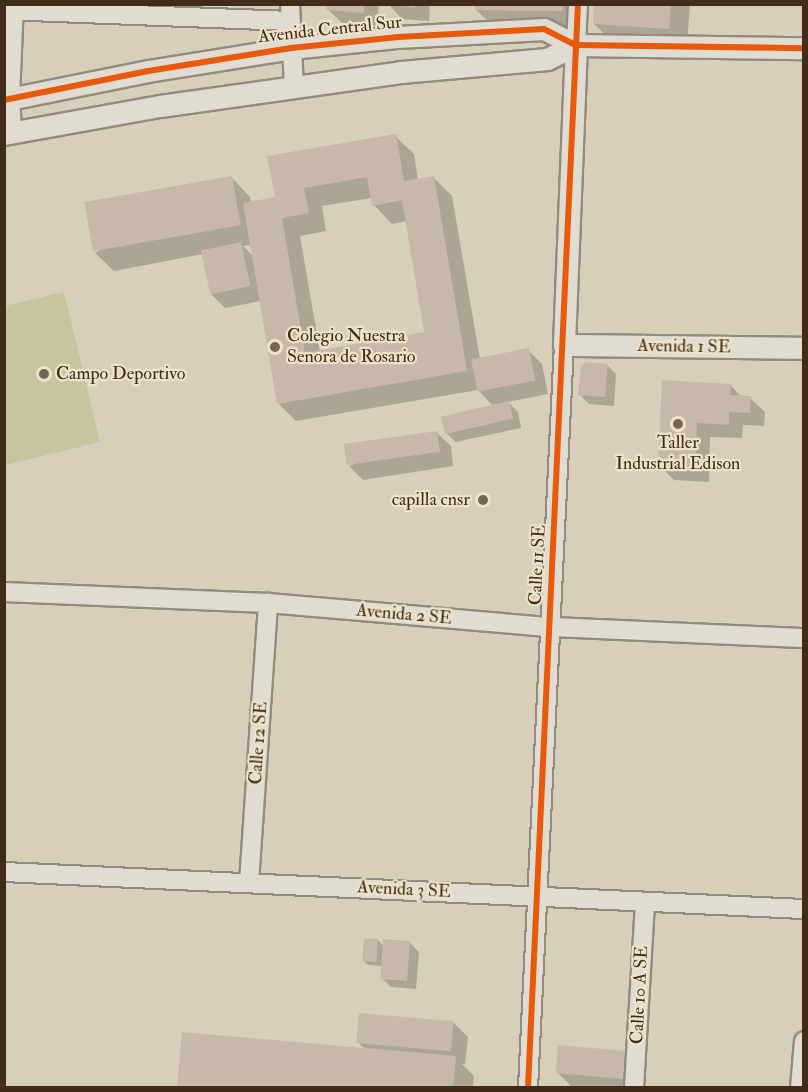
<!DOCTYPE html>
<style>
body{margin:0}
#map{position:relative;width:808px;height:1092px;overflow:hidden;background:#d7cfba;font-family:"IM FELL Double Pica",serif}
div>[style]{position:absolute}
.green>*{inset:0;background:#c8c49d}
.shadow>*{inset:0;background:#0003}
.building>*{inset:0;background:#c8b8aa;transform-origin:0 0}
.roads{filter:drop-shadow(2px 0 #938b7d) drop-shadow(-2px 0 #938b7d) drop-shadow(0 2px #938b7d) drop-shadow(0 -2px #938b7d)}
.minor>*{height:18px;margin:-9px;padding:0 9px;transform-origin:9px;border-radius:9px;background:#e0dcd1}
.tertiary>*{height:21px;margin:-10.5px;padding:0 10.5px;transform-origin:10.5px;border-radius:10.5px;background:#e0dcd1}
.cycleway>*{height:6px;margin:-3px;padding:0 3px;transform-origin:3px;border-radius:3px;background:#e8590c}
.dots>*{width:16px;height:16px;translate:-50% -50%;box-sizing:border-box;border:3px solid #ede3ca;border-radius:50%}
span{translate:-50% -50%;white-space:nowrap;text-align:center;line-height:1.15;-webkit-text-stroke:4.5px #ede3ca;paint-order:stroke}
.street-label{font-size:18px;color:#402c18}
.poi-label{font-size:18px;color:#402c18}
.left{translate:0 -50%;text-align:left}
.right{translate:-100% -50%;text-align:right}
.frame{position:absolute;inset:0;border:6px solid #402c18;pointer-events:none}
</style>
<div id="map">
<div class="green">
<div style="clip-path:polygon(64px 292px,100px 442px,5px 465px,5px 306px)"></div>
</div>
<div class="shadow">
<div style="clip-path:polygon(328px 4px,379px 4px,377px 26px,342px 23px,328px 9px)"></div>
<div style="clip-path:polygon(388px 4px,430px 4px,429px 21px,402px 19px)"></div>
<div style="clip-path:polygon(477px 4px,581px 4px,580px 29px,495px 28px,476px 10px)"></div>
<div style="clip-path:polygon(596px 4px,690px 4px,687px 46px,613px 42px,594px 24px)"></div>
<div style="clip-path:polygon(evenodd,395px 136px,414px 154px,418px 180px,433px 177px,452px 196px,480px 359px,528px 350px,542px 364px,548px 394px,508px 402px,518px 412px,521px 428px,456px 442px,446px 433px,493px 406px,478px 390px,296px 421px,278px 403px,261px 301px,225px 308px,211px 294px,203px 254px,114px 271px,95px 253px,232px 178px,250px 197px,251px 203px,276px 198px,395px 136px,372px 198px,374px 205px,392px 224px,407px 221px,426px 334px,320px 352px,300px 236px,326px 231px,322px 206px,372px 198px,395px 136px,251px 245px,253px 256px,243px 246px,251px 245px)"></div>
<div style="clip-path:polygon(607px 365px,616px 374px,614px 406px,589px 404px,580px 395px)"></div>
<div style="clip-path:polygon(730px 385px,742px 397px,750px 398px,765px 412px,764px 426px,743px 425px,742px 438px,710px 437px,709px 482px,674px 480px,660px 466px)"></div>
<div style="clip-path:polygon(436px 432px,451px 446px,453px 466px,363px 480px,349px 466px)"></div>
<div style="clip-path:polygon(378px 940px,384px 947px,410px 943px,419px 952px,416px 989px,391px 987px,382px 978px,383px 966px,368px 965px,364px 961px)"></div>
<div style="clip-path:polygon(454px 1023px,468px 1037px,465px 1064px,462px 1064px,474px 1076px,473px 1088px,178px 1087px,365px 1049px,358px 1042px)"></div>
<div style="clip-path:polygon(632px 1053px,646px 1068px,644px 1088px,571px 1086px,557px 1072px)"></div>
</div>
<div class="building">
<div style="clip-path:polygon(327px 4px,364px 4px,364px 13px,326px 10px)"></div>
<div style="clip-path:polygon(393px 4px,416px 4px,415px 8px)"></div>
<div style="clip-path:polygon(475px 4px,563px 4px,562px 11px,475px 10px)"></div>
<div style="clip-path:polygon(594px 4px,671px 4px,669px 29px,593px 24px)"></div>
<div style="clip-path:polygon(evenodd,396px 134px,404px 181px,434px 176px,467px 371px,277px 404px,243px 203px,275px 197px,267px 156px,396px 134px,367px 177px,372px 206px,402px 200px,424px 332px,305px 353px,282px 218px,309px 213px,304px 188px,367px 177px)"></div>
<div style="left:232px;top:176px;width:50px;height:150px;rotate:80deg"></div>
<div style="left:241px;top:242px;width:45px;height:41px;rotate:78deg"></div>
<div style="left:529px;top:348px;width:33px;height:59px;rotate:79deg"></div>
<div style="clip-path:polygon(586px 362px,608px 364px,605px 397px,578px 395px,581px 366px)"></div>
<div style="clip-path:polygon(662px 380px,731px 384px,730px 395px,751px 396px,750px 413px,729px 412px,729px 425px,697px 423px,695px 468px,658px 466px)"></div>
<div style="left:509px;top:401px;width:18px;height:70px;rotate:77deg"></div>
<div style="left:437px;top:431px;width:21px;height:94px;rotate:82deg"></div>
<div style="left:364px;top:938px;width:14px;height:23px;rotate:4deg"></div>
<div style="left:383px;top:939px;width:27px;height:40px;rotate:4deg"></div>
<div style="left:359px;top:1013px;width:95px;height:30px;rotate:5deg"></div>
<div style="clip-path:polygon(182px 1032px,456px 1056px,453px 1088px,177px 1088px)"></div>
<div style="left:558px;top:1045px;width:75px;height:28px;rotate:5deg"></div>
</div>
<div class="roads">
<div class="minor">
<div style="left:290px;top:4px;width:84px;rotate:87.3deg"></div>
<div style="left:4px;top:10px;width:285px;rotate:2.2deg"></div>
<div style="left:576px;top:45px;width:41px;rotate:-87.2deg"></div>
<div style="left:12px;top:132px;width:34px;rotate:-93deg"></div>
<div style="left:10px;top:98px;width:94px;rotate:-87.6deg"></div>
<div style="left:4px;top:592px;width:264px;rotate:2.4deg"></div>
<div style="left:268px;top:603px;width:283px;rotate:4.9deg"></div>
<div style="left:550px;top:627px;width:254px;rotate:2.5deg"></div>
<div style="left:4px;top:872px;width:801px;rotate:2.65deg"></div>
<div style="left:249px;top:883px;width:281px;rotate:-86.1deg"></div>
<div style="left:528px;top:1088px;width:744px;rotate:-87.23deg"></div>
<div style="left:634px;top:1088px;width:186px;rotate:-86.6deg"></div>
<div style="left:800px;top:1088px;width:47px;rotate:-85.1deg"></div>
</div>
<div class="tertiary">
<div style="left:576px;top:45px;width:300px;rotate:92.3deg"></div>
<div style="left:564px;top:345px;width:240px;rotate:0.7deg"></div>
<div style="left:4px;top:100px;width:147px;rotate:-11.4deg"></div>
<div style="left:148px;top:71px;width:145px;rotate:-9.1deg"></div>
<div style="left:291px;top:48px;width:108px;rotate:-5.9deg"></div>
<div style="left:398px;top:37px;width:146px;rotate:-3.1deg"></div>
<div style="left:544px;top:29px;width:36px;rotate:27deg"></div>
<div style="left:576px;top:45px;width:228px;rotate:0.8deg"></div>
<div style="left:4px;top:134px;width:158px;rotate:-10.2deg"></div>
<div style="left:160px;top:106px;width:243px;rotate:-8deg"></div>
<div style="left:401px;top:72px;width:147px;rotate:-5.1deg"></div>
<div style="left:547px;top:59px;width:32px;rotate:-26deg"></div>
</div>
</div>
<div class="cycleway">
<div style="left:4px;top:100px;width:147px;rotate:-11.4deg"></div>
<div style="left:148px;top:71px;width:145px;rotate:-9.1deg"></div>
<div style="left:291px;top:48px;width:108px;rotate:-5.9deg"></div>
<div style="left:398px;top:37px;width:146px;rotate:-3.1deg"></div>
<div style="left:544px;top:29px;width:36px;rotate:27deg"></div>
<div style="left:576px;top:45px;width:228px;rotate:0.8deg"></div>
<div style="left:528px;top:1088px;width:1085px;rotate:-87.36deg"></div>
</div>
<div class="dots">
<div style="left:275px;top:347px;background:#756551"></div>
<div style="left:44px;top:374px;background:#756551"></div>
<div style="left:678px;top:424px;background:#756551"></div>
<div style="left:483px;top:500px;background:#756551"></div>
</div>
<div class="street-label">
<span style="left:330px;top:30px;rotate:-6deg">Avenida Central Sur</span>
<span style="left:684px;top:347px;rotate:1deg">Avenida 1 SE</span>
<span style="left:538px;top:565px;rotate:-87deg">Calle 11 SE</span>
<span style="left:404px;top:615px;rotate:5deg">Avenida 2 SE</span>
<span style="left:259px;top:743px;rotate:-86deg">Calle 12 SE</span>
<span style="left:404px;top:890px;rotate:3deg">Avenida 3 SE</span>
<span style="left:640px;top:995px;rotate:-87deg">Calle 10 A SE</span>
</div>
<div class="poi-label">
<span class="left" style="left:287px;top:347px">Colegio Nuestra<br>Senora de Rosario</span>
<span class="left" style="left:56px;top:374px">Campo Deportivo</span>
<span style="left:678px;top:454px">Taller<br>Industrial Edison</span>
<span class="right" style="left:470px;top:500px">capilla cnsr</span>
</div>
<div class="frame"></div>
</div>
